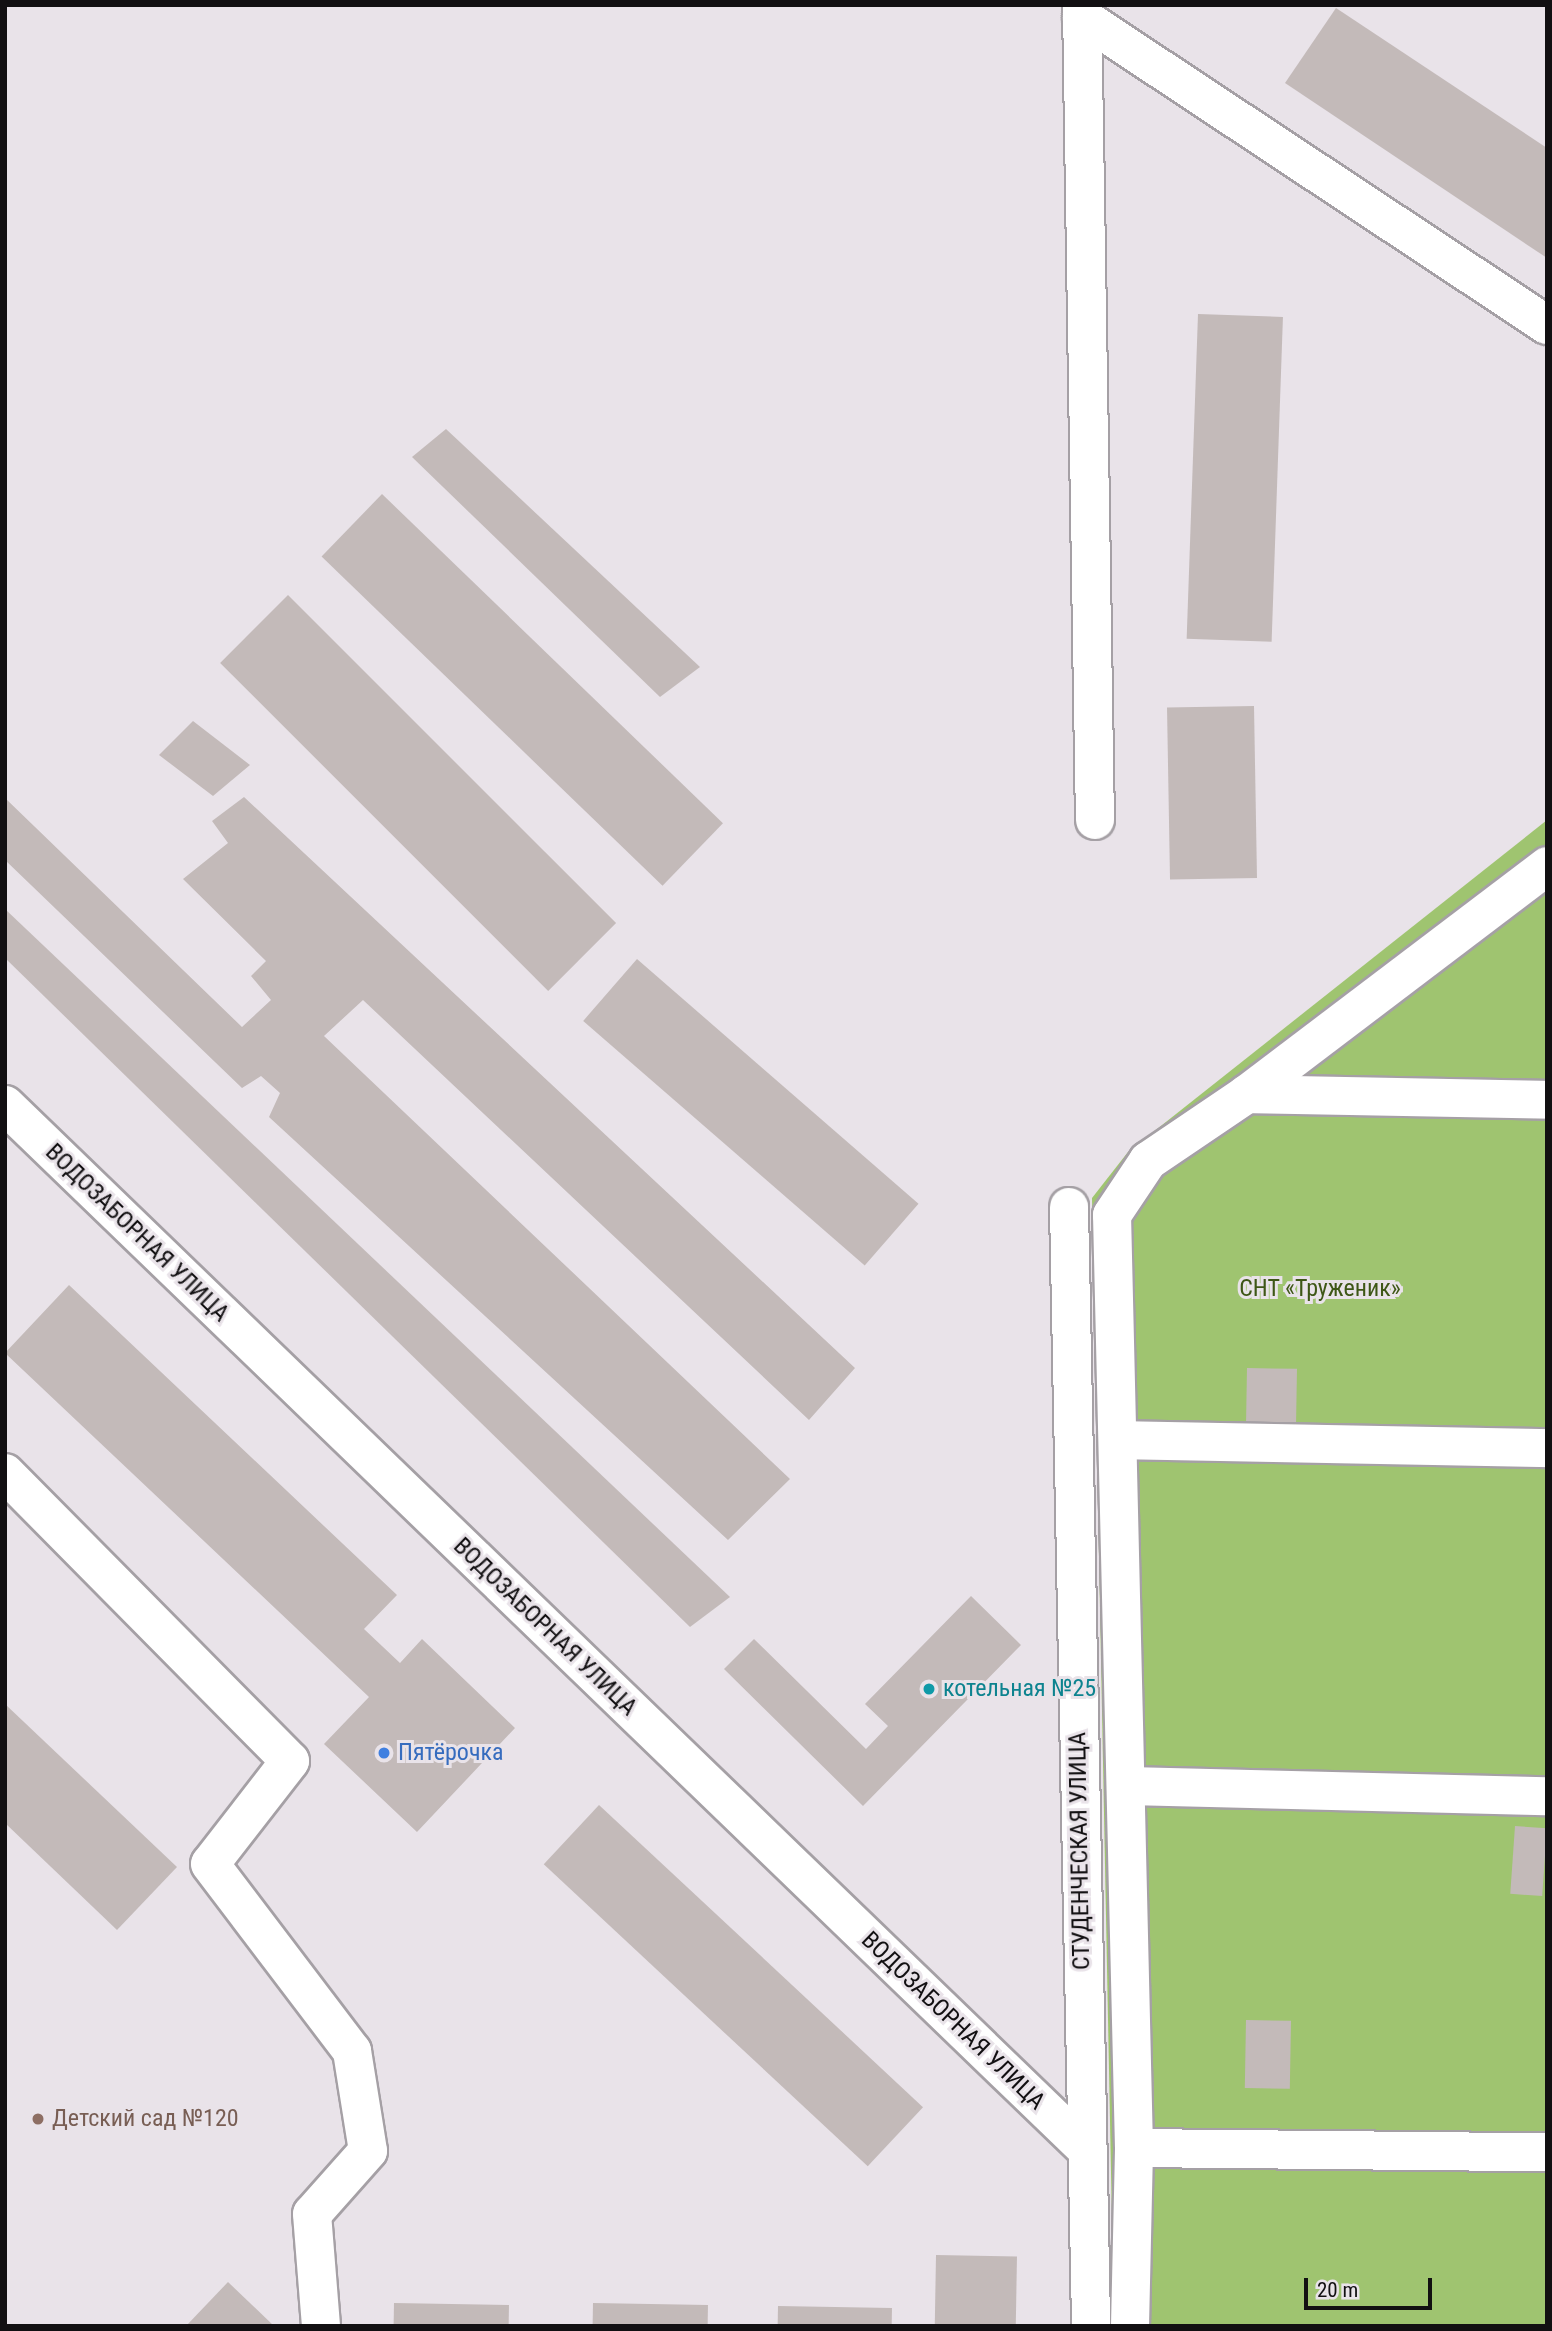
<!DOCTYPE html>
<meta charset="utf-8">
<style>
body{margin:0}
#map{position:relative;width:1552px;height:2331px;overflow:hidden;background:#e9e3e9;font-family:"Roboto Condensed",sans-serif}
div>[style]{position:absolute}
.green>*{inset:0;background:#9fc470}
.building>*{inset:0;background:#c3bab9;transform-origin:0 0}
.roads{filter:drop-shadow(2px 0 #a5a0a5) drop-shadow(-2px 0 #a5a0a5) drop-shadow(0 2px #a5a0a5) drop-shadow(0 -2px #a5a0a5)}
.minor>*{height:38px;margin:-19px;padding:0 19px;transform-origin:19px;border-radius:19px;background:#fff}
.dots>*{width:19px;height:19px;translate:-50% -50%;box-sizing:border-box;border:4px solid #e9e3e9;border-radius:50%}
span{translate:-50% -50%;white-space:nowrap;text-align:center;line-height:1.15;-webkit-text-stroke:6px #e9e3e9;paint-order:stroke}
.street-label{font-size:24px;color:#121012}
.park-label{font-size:24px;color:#3e5716}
.culture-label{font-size:24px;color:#0d838f}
.left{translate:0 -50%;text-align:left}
.shop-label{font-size:24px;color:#366cbe}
.education-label{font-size:24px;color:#785e54}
.frame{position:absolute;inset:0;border:7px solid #121012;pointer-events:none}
.scale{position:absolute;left:1304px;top:2278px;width:128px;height:32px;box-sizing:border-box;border:4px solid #121012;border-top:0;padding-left:9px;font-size:21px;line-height:24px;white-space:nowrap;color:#121012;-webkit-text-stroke:5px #e9e3e9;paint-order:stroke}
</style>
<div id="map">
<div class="green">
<div style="clip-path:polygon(1547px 820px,1547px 2326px,1114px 2326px,1092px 1198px,1128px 1152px)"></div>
</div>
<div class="building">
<div style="clip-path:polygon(1336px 8px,1547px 148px,1547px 258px,1285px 83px)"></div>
<div style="left:1198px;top:314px;width:85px;height:325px;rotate:2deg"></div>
<div style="clip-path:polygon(446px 429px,700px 667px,660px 697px,412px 457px)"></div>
<div style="left:382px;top:494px;width:474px;height:87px;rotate:44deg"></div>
<div style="left:288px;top:595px;width:464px;height:96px;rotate:45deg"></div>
<div style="left:1254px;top:706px;width:172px;height:87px;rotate:89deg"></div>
<div style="clip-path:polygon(193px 721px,250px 765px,213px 796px,159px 755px)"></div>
<div style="clip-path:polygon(244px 797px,855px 1368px,809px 1420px,363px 1000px,324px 1036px,790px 1479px,728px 1540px,269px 1117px,280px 1093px,261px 1076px,242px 1088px,5px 860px,5px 798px,242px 1027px,271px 1000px,251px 976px,266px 961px,183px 879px,228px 843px,212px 821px)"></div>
<div style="clip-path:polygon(5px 909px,730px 1597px,690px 1627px,5px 958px)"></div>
<div style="left:637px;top:959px;width:373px;height:82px;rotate:41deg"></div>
<div style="clip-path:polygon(69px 1285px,397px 1595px,364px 1629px,400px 1663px,422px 1639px,515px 1728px,417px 1832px,324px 1744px,369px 1697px,5px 1353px)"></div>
<div style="left:1247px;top:1368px;width:50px;height:67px;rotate:1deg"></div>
<div style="clip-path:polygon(971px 1596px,1021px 1645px,863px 1806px,724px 1669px,754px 1639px,866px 1749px,888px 1726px,865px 1704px)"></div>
<div style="clip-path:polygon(5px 1704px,177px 1867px,117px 1930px,5px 1823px)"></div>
<div style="left:599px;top:1805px;width:443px;height:81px;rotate:43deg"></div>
<div style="left:1515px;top:1826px;width:32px;height:68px;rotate:4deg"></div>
<div style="left:1246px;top:2020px;width:45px;height:68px;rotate:1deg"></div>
<div style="left:936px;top:2255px;width:81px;height:71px;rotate:1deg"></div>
<div style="clip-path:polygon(228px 2282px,274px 2326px,186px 2326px)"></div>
<div style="left:394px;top:2303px;width:115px;height:23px;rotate:1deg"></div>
<div style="left:593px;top:2303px;width:115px;height:23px;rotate:1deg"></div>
<div style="left:778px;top:2306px;width:114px;height:20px;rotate:1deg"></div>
</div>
<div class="roads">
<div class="minor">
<div style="left:1082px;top:5px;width:815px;rotate:89.09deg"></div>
<div style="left:1082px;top:17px;width:558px;rotate:33.52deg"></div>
<div style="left:1247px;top:1094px;width:300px;rotate:1.1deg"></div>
<div style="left:5px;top:1105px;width:1501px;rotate:44deg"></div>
<div style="left:1069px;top:1207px;width:1119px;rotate:88.87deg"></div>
<div style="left:1120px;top:1440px;width:427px;rotate:1.1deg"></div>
<div style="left:5px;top:1473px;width:405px;rotate:45.3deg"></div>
<div style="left:290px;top:1761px;width:130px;rotate:127.8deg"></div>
<div style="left:210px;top:1864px;width:235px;rotate:52.8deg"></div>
<div style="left:352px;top:2051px;width:101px;rotate:80.9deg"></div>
<div style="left:368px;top:2151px;width:84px;rotate:131.6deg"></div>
<div style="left:312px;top:2214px;width:112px;rotate:85.4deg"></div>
<div style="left:1127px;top:1786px;width:420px;rotate:1.4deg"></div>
<div style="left:1134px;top:2148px;width:413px;rotate:0.6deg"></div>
<div style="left:1130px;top:2326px;width:178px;rotate:-88.7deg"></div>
<div style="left:1134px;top:2148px;width:933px;rotate:-91.35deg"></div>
<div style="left:1112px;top:1215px;width:65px;rotate:-56.3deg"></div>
<div style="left:1148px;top:1161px;width:120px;rotate:-34.1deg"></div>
<div style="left:1247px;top:1094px;width:377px;rotate:-37.2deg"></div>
</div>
</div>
<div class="dots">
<div style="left:929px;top:1689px;background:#0f9aa8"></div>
<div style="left:384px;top:1753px;background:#3f7fe0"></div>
<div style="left:38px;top:2119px;background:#8d6e63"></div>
</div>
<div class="street-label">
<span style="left:137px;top:1233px;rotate:44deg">ВОДОЗАБОРНАЯ УЛИЦА</span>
<span style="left:545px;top:1627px;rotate:44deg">ВОДОЗАБОРНАЯ УЛИЦА</span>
<span style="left:1080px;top:1851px;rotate:-91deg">СТУДЕНЧЕСКАЯ УЛИЦА</span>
<span style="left:953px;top:2021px;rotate:44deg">ВОДОЗАБОРНАЯ УЛИЦА</span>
</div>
<div class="park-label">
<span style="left:1320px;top:1289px">СНТ «Труженик»</span>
</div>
<div class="culture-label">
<span class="left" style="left:943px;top:1689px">котельная №25</span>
</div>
<div class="shop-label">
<span class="left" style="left:398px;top:1753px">Пятёрочка</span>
</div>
<div class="education-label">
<span class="left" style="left:52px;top:2119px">Детский сад №120</span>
</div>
<div class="frame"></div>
<div class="scale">20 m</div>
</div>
